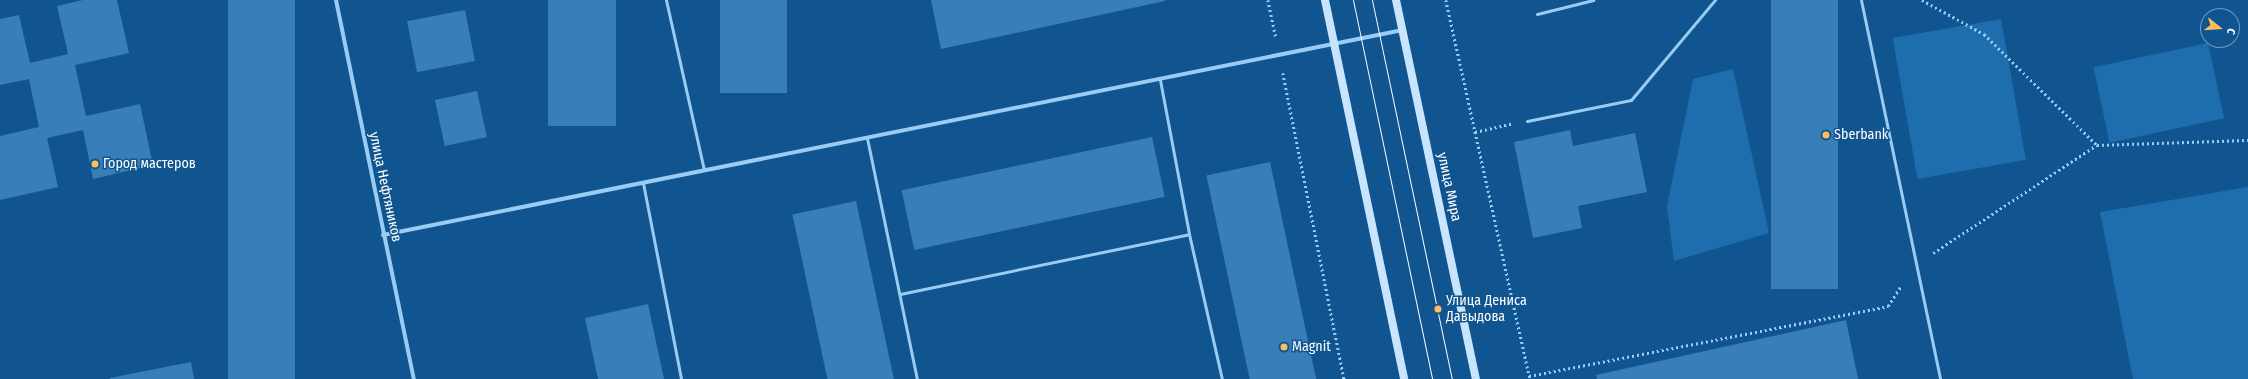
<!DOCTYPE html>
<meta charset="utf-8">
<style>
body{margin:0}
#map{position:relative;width:2248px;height:379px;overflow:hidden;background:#10558f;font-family:"Fira Sans Condensed",sans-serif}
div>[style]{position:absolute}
.green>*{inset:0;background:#1e6ead;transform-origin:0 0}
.building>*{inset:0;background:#387fb9;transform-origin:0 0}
.path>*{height:2.5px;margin-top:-1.25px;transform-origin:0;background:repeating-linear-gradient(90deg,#99cbf3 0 2px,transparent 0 5px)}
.service>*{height:3px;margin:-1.5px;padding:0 1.5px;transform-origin:1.5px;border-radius:1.5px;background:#99cbf3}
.minor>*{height:4px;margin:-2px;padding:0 2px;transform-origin:2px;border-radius:2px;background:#99cbf3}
.secondary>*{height:8px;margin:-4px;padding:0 4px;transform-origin:4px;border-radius:4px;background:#c8e5fd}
.tram>*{height:1px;margin:-0.5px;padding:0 0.5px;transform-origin:0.5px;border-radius:0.5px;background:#fff}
.dots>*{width:11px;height:11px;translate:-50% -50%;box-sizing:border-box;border:2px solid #10558f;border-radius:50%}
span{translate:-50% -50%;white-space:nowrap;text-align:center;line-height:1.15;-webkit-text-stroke:3px #10558f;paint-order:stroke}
.poi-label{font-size:14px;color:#fff}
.left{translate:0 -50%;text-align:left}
.street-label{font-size:14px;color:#fff}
.north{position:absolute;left:2200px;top:8px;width:40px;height:40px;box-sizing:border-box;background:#10558f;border:1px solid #7099bc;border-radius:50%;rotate:107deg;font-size:11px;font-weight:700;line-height:16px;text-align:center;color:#fff}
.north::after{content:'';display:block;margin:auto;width:14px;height:18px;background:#ffbe5b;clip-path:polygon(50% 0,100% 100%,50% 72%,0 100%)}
</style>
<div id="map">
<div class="green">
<div style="left:2001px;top:19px;width:143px;height:110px;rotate:80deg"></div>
<div style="left:2208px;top:43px;width:77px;height:117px;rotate:78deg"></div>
<div style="clip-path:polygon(1733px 69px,1769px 233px,1674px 261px,1667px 206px,1693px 79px)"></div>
<div style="clip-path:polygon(2248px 187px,2248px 379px,2133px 379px,2100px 212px)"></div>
</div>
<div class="building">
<div style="clip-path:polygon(83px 0,117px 0,129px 53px,75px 65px,86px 116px,140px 104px,153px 165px,93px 179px,83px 130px,47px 138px,58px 187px,0 200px,0 136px,39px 127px,29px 79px,0 85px,0 19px,19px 15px,30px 63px,68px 54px,57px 6px)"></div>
<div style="left:228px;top:0;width:67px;height:387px"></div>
<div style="left:548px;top:0;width:68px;height:126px"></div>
<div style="left:720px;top:0;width:67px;height:93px"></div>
<div style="clip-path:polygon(931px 0,1165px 0,1165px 1px,941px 49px)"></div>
<div style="left:1771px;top:0;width:67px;height:289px"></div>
<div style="left:465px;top:10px;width:52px;height:59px;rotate:79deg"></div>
<div style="left:477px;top:91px;width:47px;height:43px;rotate:78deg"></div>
<div style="clip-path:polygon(1570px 130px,1573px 146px,1635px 133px,1647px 192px,1578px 206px,1582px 228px,1533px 238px,1514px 142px)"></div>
<div style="left:1152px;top:137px;width:61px;height:256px;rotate:78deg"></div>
<div style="left:1270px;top:162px;width:222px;height:65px;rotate:78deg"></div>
<div style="left:856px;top:201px;width:182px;height:65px;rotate:78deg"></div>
<div style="clip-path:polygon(648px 304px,664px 379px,598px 379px,585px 318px)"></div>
<div style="clip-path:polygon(1846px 320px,1858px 379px,1597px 379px,1596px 375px)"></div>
<div style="clip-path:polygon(191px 362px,194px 379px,110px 379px,110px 378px)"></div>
</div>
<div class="path">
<div style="left:1268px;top:0;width:38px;rotate:78deg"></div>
<div style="left:1446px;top:0;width:388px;rotate:77.5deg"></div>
<div style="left:1922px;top:0;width:71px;rotate:28.7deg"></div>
<div style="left:1984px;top:34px;width:158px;rotate:44.5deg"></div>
<div style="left:1283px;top:73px;width:312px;rotate:78.7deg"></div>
<div style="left:1475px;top:132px;width:37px;rotate:-13deg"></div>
<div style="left:1933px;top:253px;width:196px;rotate:-33.4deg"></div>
<div style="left:2097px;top:145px;width:151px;rotate:-1.9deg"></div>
<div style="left:1529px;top:376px;width:366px;rotate:-11deg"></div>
<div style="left:1888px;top:306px;width:24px;rotate:-57deg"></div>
</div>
<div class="service">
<div style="left:666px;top:0;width:174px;rotate:77.4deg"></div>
<div style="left:1861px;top:0;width:387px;rotate:78.2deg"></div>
<div style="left:1537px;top:14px;width:58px;rotate:-14deg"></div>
<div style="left:1160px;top:80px;width:157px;rotate:79.3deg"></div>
<div style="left:1189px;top:234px;width:149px;rotate:77.2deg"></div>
<div style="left:1527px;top:121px;width:106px;rotate:-11.4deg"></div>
<div style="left:1631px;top:100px;width:131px;rotate:-50deg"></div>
<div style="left:867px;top:138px;width:246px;rotate:78.3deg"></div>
<div style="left:643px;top:183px;width:200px;rotate:79deg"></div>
<div style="left:900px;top:294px;width:295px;rotate:-11.7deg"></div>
</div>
<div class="minor">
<div style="left:336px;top:0;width:387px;rotate:78.4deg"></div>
<div style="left:383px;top:235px;width:1039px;rotate:-11.37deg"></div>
</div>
<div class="secondary">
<div style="left:1325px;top:0;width:387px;rotate:78.2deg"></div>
<div style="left:1396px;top:0;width:387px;rotate:78.1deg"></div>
</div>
<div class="tram">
<div style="left:1353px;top:0;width:387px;rotate:78.2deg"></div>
<div style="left:1372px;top:0;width:387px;rotate:78.1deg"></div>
</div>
<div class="dots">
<div style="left:1826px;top:135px;background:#ffbe5b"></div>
<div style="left:95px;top:164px;background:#ffbe5b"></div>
<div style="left:1438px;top:309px;background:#ffbe5b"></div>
<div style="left:1284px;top:347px;background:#ffbe5b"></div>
</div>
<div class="poi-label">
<span class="left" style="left:1834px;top:135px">Sberbank</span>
<span class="left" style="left:103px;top:164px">Город мастеров</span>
<span class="left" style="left:1446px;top:309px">Улица Дениса<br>Давыдова</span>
<span class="left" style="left:1292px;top:347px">Magnit</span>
</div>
<div class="street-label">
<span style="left:385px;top:187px;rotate:78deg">улица Нефтяников</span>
<span style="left:1449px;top:187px;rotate:78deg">улица Мира</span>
</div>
<div class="north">С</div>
</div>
